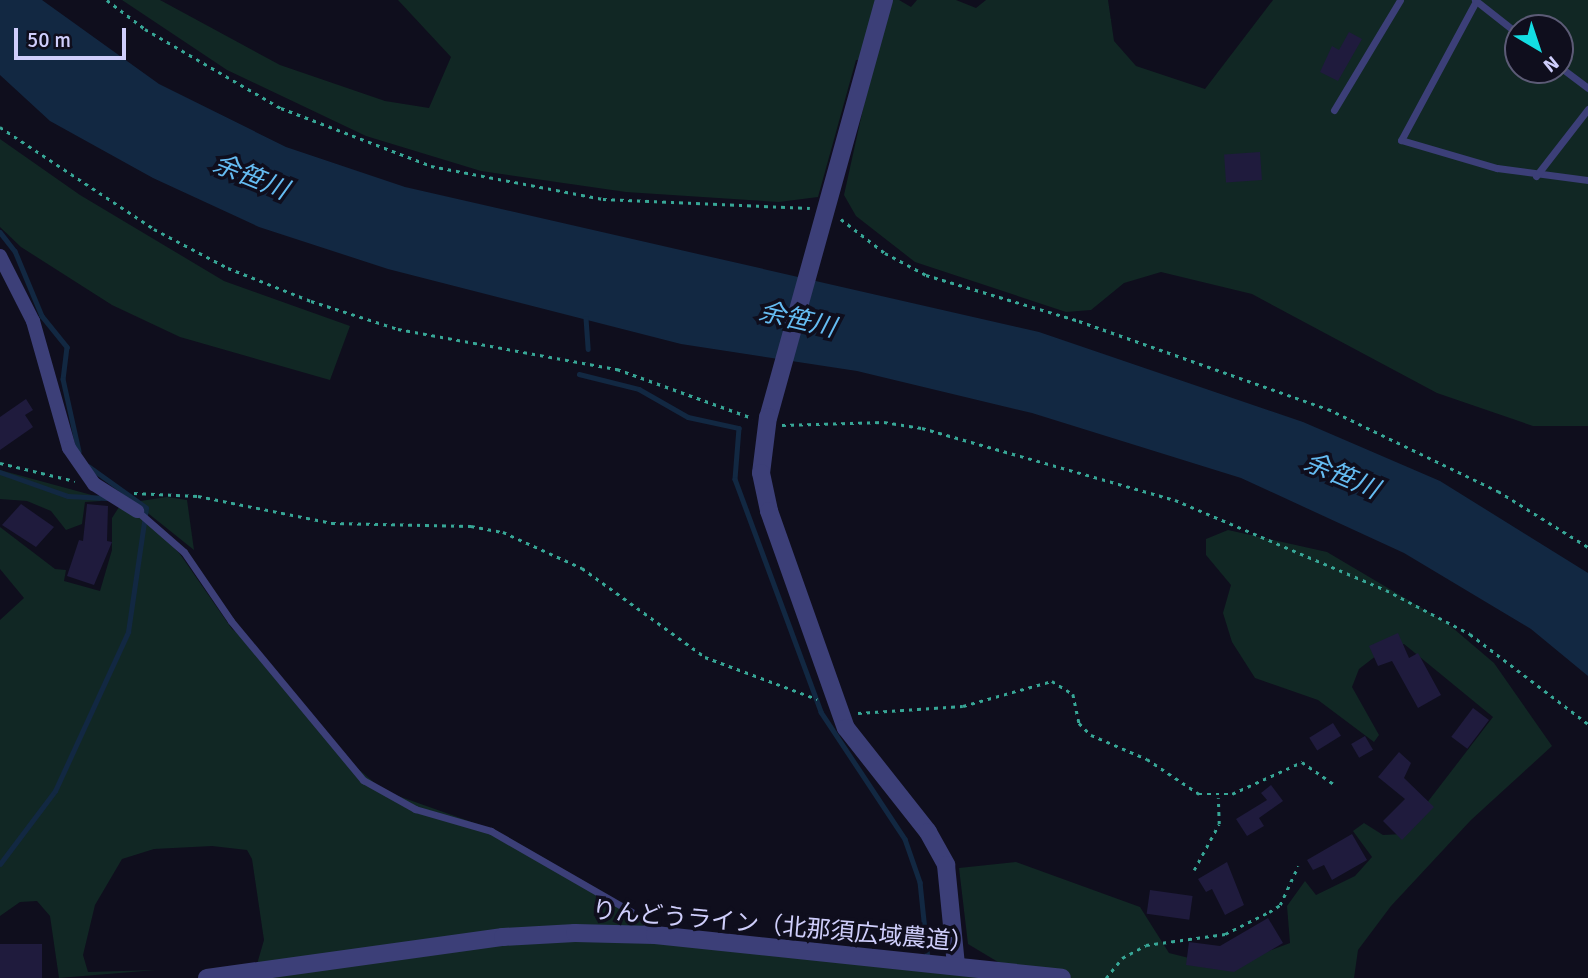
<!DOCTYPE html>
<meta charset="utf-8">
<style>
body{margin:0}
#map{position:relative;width:1588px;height:978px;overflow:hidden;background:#0f0e1d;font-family:Signika,"Noto Sans JP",sans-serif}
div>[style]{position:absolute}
.green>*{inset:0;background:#112724}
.water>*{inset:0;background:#122842}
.stream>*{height:4.5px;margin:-2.25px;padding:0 2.25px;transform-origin:2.25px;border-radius:2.25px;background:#122842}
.building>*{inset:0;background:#1f1b3d;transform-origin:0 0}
.path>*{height:2.5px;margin-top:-1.25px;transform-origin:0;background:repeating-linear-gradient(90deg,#37a696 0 3.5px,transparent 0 8.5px)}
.service>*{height:7px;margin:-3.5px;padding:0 3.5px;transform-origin:3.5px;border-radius:3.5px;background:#3c3f78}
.minor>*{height:14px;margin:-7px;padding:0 7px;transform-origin:7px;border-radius:7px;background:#3c3f78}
.tertiary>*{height:18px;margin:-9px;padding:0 9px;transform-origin:9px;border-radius:9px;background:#3c3f78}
span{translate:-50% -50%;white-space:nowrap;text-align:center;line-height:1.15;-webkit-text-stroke:7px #0f0e1d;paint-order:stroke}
.street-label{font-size:24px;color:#cfcefb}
.water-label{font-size:26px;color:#65bcf2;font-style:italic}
.north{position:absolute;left:1504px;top:14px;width:70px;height:70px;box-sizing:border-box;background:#0f0e1d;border:2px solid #5c5b76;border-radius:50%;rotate:141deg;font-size:19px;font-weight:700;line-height:28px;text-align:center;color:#cfcefb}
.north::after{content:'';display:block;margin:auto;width:24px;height:32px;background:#13dde2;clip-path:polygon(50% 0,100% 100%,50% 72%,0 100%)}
.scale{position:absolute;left:14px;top:28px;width:112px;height:32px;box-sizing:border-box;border:4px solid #cfcefb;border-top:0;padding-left:9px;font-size:21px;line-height:24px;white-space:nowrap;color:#cfcefb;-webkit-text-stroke:5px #0f0e1d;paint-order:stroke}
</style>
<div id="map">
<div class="green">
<div style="clip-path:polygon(evenodd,122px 0,160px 0,280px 65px,385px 101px,429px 108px,451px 57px,398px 0,899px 0,911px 7px,917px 0,956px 0,976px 8px,986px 0,1108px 0,1114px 41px,1136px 66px,1205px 89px,1273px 0,1588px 0,1588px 426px,1533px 426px,1437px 393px,1252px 294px,1161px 272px,1124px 283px,1091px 310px,1066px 312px,915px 262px,856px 216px,844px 195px,874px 59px,856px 60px,818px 197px,779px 202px,626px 192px,481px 171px,366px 136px,227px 70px,122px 0,1518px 28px,1560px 28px,1560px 70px,1518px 70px,1518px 28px)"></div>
<div style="clip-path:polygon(0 139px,80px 195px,224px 281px,350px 326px,330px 380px,180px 337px,112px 305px,21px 247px,0 227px)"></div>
<div style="clip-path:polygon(0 470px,99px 497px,101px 501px,85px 502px,82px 524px,66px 530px,51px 511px,27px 501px,0 499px)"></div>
<div style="clip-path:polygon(167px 497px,187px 500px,194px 550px,134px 502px)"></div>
<div style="clip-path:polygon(121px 504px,150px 523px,180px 554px,232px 629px,257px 649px,357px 768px,384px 791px,497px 831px,646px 917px,667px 940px,996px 977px,998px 962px,968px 944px,959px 868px,1016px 862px,1140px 907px,1169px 953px,1209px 963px,1242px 961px,1290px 943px,1287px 906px,1305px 881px,1316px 895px,1355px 876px,1372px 857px,1353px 831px,1364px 823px,1383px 835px,1403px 834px,1493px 717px,1404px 644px,1381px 652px,1359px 669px,1352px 687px,1379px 735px,1374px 742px,1318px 700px,1255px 678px,1232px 642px,1223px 613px,1231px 585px,1206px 555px,1206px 539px,1228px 530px,1327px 552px,1447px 623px,1494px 663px,1552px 746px,1471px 820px,1391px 906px,1358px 950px,1354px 978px,253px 978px,264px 940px,252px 859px,247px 850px,212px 846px,154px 849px,122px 859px,95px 905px,83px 955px,88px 972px,156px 970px,59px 978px,50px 916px,37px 901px,20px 902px,0 916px,0 620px,24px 598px,0 569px,0 527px,55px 569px,66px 570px,64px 581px,100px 591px,112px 550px,112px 518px)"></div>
</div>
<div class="water">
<div style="clip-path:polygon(0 0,42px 0,159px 84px,286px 147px,405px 187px,1039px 332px,1303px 422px,1440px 481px,1588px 573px,1588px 676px,1531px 629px,1404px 553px,1241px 478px,1032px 413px,857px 371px,681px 344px,388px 269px,259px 227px,153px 178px,50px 121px,0 75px)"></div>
</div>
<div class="stream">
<div style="left:0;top:232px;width:24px;rotate:52deg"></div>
<div style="left:15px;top:251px;width:70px;rotate:67.4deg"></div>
<div style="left:42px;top:316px;width:40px;rotate:51deg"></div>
<div style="left:67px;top:347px;width:32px;rotate:97deg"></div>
<div style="left:63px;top:379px;width:74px;rotate:77.5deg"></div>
<div style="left:586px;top:318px;width:31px;rotate:86deg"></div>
<div style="left:579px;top:374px;width:62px;rotate:14deg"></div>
<div style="left:639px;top:389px;width:56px;rotate:29.7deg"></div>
<div style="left:688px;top:417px;width:52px;rotate:12.2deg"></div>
<div style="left:739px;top:428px;width:51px;rotate:94.5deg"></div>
<div style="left:735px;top:479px;width:248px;rotate:69.7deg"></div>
<div style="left:821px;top:712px;width:152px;rotate:56.5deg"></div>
<div style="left:905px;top:839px;width:46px;rotate:70.8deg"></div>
<div style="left:920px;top:882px;width:78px;rotate:84.1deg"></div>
<div style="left:0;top:472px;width:72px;rotate:19.4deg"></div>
<div style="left:68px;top:496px;width:38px;rotate:3deg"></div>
<div style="left:0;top:864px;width:91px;rotate:-53deg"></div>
<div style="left:55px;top:791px;width:175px;rotate:-65.3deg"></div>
<div style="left:128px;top:632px;width:125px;rotate:-81.7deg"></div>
<div style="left:146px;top:508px;width:70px;rotate:-144.3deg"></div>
</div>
<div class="building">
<div style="clip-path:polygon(1349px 32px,1362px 39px,1338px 81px,1320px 72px,1332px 46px,1339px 50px)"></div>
<div style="left:1260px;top:152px;width:28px;height:36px;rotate:86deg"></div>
<div style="clip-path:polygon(26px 399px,33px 410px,25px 415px,33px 427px,0 450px,0 417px)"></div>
<div style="clip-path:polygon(21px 504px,54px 527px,36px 547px,2px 525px)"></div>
<div style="clip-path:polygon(87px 504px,108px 506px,107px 541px,112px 542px,94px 585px,67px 576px,79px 540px,83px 541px)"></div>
<div style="clip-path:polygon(1398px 633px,1409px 658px,1418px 653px,1441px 695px,1418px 708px,1392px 661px,1378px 666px,1369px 646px)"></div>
<div style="left:1473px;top:708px;width:20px;height:36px;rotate:37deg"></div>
<div style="left:1333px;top:723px;width:15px;height:28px;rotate:58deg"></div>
<div style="left:1365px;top:736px;width:16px;height:16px;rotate:60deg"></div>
<div style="clip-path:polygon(1399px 752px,1411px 763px,1404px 778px,1434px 807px,1402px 840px,1383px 821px,1405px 799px,1378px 777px)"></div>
<div style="clip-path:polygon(1271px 785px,1283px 801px,1259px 818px,1264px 826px,1247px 836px,1236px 819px,1267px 800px,1261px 793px)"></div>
<div style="clip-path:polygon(1352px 834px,1367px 860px,1332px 880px,1324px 865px,1313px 870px,1307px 860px)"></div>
<div style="clip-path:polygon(1227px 862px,1244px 905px,1225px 915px,1212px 889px,1206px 892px,1198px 879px)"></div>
<div style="left:1150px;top:890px;width:43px;height:24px;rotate:8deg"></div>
<div style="clip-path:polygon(1268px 918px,1283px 943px,1234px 972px,1186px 965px,1189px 942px,1220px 946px)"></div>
<div style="left:0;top:944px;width:42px;height:34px"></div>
</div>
<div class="path">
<div style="left:107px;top:0;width:48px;rotate:37.3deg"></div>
<div style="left:145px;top:29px;width:157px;rotate:30.2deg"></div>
<div style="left:281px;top:108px;width:161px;rotate:21.1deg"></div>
<div style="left:431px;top:166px;width:175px;rotate:10.9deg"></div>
<div style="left:603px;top:199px;width:207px;rotate:2.5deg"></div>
<div style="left:0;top:127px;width:185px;rotate:33.5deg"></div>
<div style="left:154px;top:229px;width:84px;rotate:27.8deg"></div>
<div style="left:228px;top:268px;width:89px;rotate:21.7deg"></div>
<div style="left:311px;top:301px;width:91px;rotate:17.8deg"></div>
<div style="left:398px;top:329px;width:223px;rotate:10.4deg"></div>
<div style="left:617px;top:369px;width:144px;rotate:19.9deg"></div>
<div style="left:841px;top:219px;width:56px;rotate:37.7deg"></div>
<div style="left:885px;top:253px;width:47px;rotate:28.2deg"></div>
<div style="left:926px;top:275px;width:160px;rotate:16.7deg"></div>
<div style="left:1079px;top:321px;width:264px;rotate:19.5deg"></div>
<div style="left:1328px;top:409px;width:189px;rotate:25.8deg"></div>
<div style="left:1498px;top:491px;width:106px;rotate:31.9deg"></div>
<div style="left:782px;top:425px;width:102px;rotate:-1.7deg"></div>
<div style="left:884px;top:422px;width:38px;rotate:9deg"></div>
<div style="left:922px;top:428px;width:263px;rotate:15.9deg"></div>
<div style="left:1175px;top:500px;width:229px;rotate:23.1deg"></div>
<div style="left:1386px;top:590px;width:95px;rotate:27.6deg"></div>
<div style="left:1470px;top:634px;width:148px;rotate:37.3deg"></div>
<div style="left:0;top:463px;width:77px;rotate:13.5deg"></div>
<div style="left:134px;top:493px;width:64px;rotate:2.7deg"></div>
<div style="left:198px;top:496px;width:137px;rotate:11.4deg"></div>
<div style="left:332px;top:523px;width:139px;rotate:1.2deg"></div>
<div style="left:471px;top:526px;width:33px;rotate:11deg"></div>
<div style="left:503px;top:532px;width:87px;rotate:24.5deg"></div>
<div style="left:582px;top:568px;width:152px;rotate:35.9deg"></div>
<div style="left:705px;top:657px;width:120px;rotate:20.6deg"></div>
<div style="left:858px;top:713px;width:105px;rotate:-3.8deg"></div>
<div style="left:963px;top:706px;width:92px;rotate:-15.7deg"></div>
<div style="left:1052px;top:681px;width:25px;rotate:32deg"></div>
<div style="left:1073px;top:694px;width:30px;rotate:78deg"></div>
<div style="left:1079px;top:723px;width:17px;rotate:45deg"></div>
<div style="left:1091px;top:735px;width:61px;rotate:23.2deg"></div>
<div style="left:1147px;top:759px;width:63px;rotate:33.9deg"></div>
<div style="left:1199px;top:794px;width:33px"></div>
<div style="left:1232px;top:794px;width:77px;rotate:-24.6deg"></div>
<div style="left:1302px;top:762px;width:40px;rotate:34.9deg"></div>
<div style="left:1194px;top:870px;width:52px;rotate:-61.5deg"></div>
<div style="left:1219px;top:824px;width:26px;rotate:-92deg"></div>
<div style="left:1106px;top:978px;width:26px;rotate:-51deg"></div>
<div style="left:1122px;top:958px;width:27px;rotate:-28deg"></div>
<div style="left:1146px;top:945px;width:80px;rotate:-7.9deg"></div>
<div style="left:1225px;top:934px;width:49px;rotate:-26.6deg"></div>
<div style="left:1269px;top:912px;width:13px;rotate:-32deg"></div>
<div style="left:1280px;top:905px;width:43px;rotate:-65.2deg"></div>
</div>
<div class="service">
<div style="left:1475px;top:0;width:55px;rotate:38.3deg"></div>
<div style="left:1476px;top:1px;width:158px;rotate:118.3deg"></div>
<div style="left:1401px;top:140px;width:100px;rotate:16.3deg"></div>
<div style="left:1497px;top:168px;width:92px;rotate:7.5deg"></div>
<div style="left:1560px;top:67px;width:35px;rotate:37deg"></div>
<div style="left:1334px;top:110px;width:128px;rotate:-59deg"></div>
<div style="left:1536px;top:176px;width:85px;rotate:-52.2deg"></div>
<div style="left:137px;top:511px;width:62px;rotate:41.1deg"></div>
<div style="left:184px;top:552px;width:83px;rotate:55.7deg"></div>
<div style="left:231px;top:621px;width:207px;rotate:50.3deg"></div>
<div style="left:363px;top:780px;width:60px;rotate:29.1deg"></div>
<div style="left:415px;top:809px;width:79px;rotate:16.1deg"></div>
<div style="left:491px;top:831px;width:174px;rotate:29.9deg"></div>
<div style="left:642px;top:918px;width:17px;rotate:50deg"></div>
</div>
<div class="minor">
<div style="left:0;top:256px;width:73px;rotate:63.1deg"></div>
<div style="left:33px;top:321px;width:132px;rotate:74.2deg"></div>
<div style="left:69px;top:448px;width:44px;rotate:55.2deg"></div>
<div style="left:94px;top:484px;width:51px;rotate:32.1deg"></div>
</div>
<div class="tertiary">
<div style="left:884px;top:0;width:433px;rotate:105.5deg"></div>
<div style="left:768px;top:417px;width:56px;rotate:97.1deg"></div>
<div style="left:761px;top:473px;width:39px;rotate:78deg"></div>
<div style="left:769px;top:511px;width:230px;rotate:70.5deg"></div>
<div style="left:846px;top:728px;width:132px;rotate:51.7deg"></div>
<div style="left:928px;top:832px;width:38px;rotate:61deg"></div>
<div style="left:946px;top:865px;width:101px;rotate:84.3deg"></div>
<div style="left:207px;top:978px;width:299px;rotate:-7.9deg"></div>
<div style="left:503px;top:937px;width:72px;rotate:-3.2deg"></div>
<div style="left:575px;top:933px;width:80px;rotate:1.4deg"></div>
<div style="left:655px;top:935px;width:409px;rotate:6deg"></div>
</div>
<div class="street-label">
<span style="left:783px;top:927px;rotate:5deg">りんどうライン（北那須広域農道）</span>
</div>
<div class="water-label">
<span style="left:250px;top:178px;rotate:22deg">余笹川</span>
<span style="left:797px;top:321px;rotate:13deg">余笹川</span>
<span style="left:1341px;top:477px;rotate:23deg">余笹川</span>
</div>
<div class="north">N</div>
<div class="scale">50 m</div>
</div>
